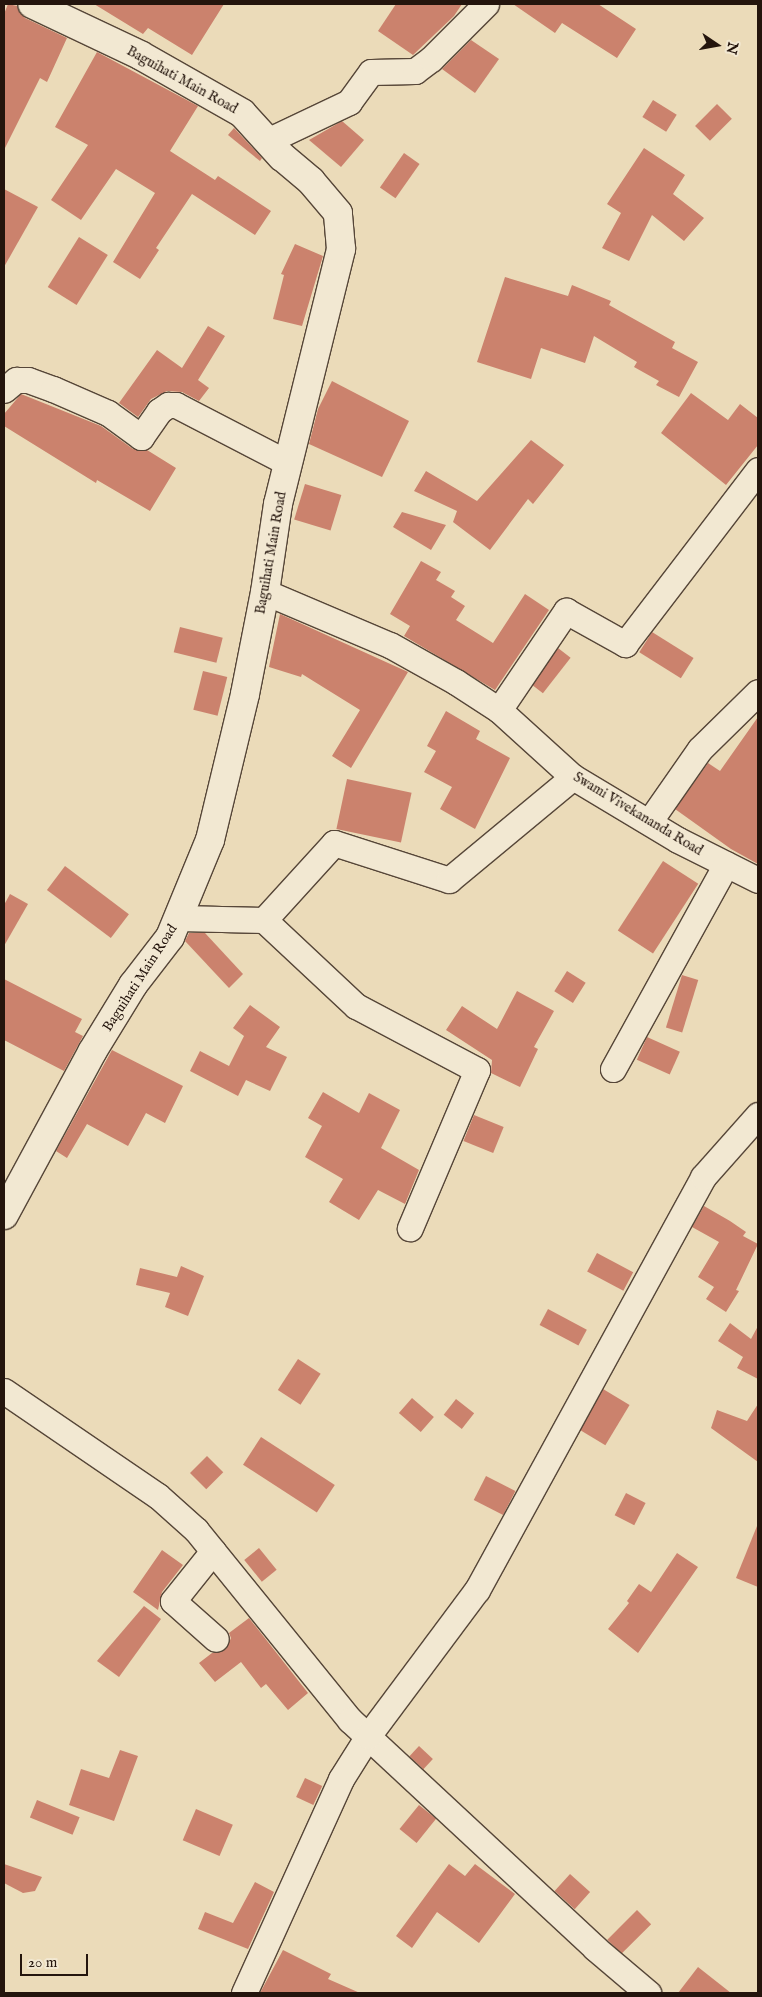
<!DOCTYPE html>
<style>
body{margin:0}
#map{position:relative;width:762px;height:1997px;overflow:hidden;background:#ebdbb9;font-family:"IM FELL English",serif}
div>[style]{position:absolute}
.building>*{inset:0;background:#cb826d;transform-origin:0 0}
.roads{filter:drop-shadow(1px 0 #564638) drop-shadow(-1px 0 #564638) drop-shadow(0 1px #564638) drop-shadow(0 -1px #564638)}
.minor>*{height:25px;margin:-12.5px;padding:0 12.5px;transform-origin:12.5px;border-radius:12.5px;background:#f2e8d2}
.tertiary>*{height:28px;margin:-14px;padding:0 14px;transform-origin:14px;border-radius:14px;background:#f2e8d2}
span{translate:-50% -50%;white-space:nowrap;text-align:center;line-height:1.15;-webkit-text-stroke:4.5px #f2e8d2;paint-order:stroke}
.street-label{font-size:14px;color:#24150d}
.frame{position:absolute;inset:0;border:5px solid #24150d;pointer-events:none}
.north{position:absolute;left:692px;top:20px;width:50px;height:50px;-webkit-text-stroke:4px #f2e8d2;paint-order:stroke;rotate:102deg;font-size:14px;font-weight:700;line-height:20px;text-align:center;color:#24150d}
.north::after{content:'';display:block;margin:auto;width:18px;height:22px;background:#24150d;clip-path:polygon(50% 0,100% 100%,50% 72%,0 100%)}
.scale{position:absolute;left:20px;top:1954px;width:68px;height:22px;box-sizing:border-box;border:2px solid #24150d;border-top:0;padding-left:6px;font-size:15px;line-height:18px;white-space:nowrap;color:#24150d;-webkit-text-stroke:4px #f2e8d2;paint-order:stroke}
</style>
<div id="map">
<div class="building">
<div style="clip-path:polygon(8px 4px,17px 6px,25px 18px,67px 38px,47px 82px,40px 78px,4px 150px,4px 14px)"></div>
<div style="clip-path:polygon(94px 4px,224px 4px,192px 55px,148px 28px,143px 34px)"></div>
<div style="clip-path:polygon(396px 4px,462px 4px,454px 16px,413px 55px,378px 31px)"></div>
<div style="clip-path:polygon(513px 4px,598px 4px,636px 29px,617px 58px,562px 23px,555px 33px)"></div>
<div style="clip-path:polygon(471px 40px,499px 59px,475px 93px,442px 69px)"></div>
<div style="clip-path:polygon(97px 52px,198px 106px,170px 151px,215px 180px,218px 176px,271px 211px,255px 235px,192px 194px,156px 248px,159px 250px,140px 279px,113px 262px,155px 193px,116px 169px,81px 220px,51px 200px,88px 145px,55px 127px)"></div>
<div style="left:653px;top:100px;width:28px;height:20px;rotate:32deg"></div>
<div style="left:717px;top:104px;width:21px;height:31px;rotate:45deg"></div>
<div style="clip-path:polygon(342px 121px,364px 140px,341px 167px,309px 140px)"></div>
<div style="clip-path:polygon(234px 128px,262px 158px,260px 161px,228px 135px)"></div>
<div style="clip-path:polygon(644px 148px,685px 175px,673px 194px,704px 218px,684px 241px,652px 215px,629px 261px,602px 248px,621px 213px,607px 204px)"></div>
<div style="left:404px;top:153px;width:19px;height:42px;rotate:35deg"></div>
<div style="clip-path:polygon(4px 189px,38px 207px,4px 267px)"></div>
<div style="left:79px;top:237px;width:34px;height:59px;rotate:32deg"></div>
<div style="clip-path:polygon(295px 244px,323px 256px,302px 326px,273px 319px,284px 275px,281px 274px)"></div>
<div style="clip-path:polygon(505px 277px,568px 296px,572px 285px,611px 301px,609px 305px,675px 342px,672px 348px,698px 362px,679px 397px,656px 385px,659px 381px,634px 367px,637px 362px,594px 336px,585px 363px,541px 348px,531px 379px,477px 362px)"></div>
<div style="clip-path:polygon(208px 326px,225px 336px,198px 380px,209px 388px,199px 401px,182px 392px,167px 391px,151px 399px,138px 417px,119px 403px,157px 350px,182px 368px)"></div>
<div style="clip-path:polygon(332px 381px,409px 421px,382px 477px,309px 444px,318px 409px)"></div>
<div style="clip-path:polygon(691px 393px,728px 420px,740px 404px,758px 418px,758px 445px,726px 485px,661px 433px)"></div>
<div style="clip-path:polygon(21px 394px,101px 426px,133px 449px,147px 450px,176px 468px,150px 511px,97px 480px,96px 483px,4px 426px,4px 414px)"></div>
<div style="clip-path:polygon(531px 440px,564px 465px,533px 504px,528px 499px,490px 550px,453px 522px,457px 511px,414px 491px,426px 471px,477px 501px)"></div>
<div style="left:305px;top:484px;width:38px;height:37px;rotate:17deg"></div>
<div style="clip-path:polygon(402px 512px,446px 525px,431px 550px,393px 527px)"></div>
<div style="clip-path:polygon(421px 561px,441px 572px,436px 580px,455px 591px,451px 597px,465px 606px,456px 620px,493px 643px,525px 594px,549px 610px,495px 690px,404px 636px,410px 626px,390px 614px)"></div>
<div style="clip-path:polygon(280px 614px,408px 672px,351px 768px,332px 756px,360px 710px,302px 674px,301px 677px,269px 667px)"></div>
<div style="left:180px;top:627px;width:44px;height:26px;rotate:14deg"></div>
<div style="left:652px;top:632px;width:49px;height:24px;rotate:32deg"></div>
<div style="left:558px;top:648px;width:16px;height:45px;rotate:38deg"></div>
<div style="left:203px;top:671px;width:25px;height:40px;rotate:14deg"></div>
<div style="clip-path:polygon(446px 711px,480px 731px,476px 739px,510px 758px,475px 829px,440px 809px,452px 787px,424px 772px,436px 751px,427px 746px)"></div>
<div style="clip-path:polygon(758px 717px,758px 864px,731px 849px,675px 809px,708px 763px,720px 771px)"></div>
<div style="left:347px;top:779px;width:66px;height:51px;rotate:12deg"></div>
<div style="left:663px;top:861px;width:42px;height:83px;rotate:33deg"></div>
<div style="left:65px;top:866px;width:80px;height:30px;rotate:37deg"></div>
<div style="clip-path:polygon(10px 894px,28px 904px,4px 946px,4px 905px)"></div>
<div style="clip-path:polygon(189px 933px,205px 933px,243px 974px,229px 988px,185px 941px)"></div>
<div style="left:567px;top:971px;width:22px;height:24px;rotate:32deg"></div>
<div style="left:682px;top:975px;width:17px;height:55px;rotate:17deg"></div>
<div style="clip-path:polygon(4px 979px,82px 1019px,75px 1032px,83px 1036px,64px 1071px,4px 1040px)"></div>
<div style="clip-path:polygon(517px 991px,554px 1011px,534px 1047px,538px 1049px,520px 1087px,491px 1073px,492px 1060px,446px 1030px,462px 1006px,497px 1029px)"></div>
<div style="clip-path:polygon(250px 1005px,280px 1027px,266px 1047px,287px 1057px,270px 1091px,246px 1080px,238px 1096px,190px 1071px,200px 1051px,229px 1066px,244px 1036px,233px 1028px)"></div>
<div style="left:647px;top:1037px;width:36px;height:25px;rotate:24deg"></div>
<div style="clip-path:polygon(112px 1050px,183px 1086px,165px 1123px,146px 1113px,128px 1146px,87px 1124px,67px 1158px,56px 1151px)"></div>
<div style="clip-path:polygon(323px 1092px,359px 1113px,369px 1093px,400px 1110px,381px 1148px,419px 1170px,405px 1204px,378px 1190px,359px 1220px,329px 1202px,343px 1179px,305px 1157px,322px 1126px,308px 1118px)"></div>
<div style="left:474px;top:1115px;width:32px;height:28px;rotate:22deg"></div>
<div style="clip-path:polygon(704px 1206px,730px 1221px,746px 1232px,743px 1236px,758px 1244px,736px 1290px,739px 1291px,726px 1312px,706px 1299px,714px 1287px,698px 1277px,719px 1242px,692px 1227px)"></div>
<div style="left:597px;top:1253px;width:41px;height:21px;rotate:28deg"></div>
<div style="clip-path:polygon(181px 1266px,204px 1276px,188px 1316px,165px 1307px,170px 1293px,136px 1285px,140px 1268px,177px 1277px)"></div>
<div style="left:548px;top:1309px;width:44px;height:18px;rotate:28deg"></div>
<div style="clip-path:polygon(730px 1323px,751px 1339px,758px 1326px,758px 1379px,737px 1368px,743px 1357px,718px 1341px)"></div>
<div style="left:298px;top:1359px;width:27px;height:37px;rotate:33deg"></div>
<div style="left:603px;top:1389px;width:31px;height:47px;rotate:31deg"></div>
<div style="left:412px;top:1398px;width:29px;height:20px;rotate:41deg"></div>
<div style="left:456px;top:1399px;width:23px;height:20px;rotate:38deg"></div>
<div style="clip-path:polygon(758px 1404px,758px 1462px,711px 1428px,717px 1410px,747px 1421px)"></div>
<div style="left:261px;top:1437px;width:88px;height:33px;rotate:33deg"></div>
<div style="left:207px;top:1456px;width:23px;height:24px;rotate:45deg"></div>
<div style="left:486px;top:1476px;width:33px;height:27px;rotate:27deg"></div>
<div style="left:626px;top:1493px;width:22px;height:25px;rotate:27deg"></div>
<div style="clip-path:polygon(757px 1526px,758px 1526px,758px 1587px,736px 1578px)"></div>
<div style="left:259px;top:1548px;width:28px;height:19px;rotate:51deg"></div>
<div style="clip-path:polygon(162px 1550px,183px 1565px,162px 1592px,158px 1610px,133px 1592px)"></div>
<div style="clip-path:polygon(677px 1553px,698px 1567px,638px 1653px,608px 1629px,629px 1603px,627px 1601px,639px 1584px,651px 1592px)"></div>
<div style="clip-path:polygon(144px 1606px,161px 1619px,119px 1677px,97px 1661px)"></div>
<div style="clip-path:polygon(249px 1618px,308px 1693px,288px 1710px,266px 1684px,261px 1688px,241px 1662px,215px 1682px,199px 1663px,212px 1653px,226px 1649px,231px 1638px,229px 1633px)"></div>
<div style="left:419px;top:1746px;width:19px;height:14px;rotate:43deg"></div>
<div style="clip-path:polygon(120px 1750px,138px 1756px,114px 1821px,69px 1805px,81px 1769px,109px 1778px)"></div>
<div style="left:305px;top:1778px;width:19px;height:21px;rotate:25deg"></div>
<div style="left:37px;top:1800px;width:46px;height:19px;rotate:22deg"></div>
<div style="left:419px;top:1805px;width:22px;height:31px;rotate:39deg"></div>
<div style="left:196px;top:1809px;width:40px;height:34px;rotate:23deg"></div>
<div style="clip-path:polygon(4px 1864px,42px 1877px,35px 1891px,23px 1893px,4px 1883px)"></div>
<div style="clip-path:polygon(449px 1864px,465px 1876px,475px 1864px,515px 1894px,479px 1943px,437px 1912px,412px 1948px,396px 1936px)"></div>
<div style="left:570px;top:1874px;width:27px;height:23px;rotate:42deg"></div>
<div style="clip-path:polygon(255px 1882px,274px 1892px,248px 1949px,198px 1929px,205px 1912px,233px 1923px)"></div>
<div style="left:637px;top:1910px;width:20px;height:42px;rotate:45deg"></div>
<div style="clip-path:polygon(283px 1950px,331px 1974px,328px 1979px,360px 1993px,260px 1993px)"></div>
<div style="clip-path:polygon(698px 1967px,731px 1993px,678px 1993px)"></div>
</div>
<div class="roads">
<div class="minor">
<div style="left:267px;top:141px;width:91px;rotate:-25.4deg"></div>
<div style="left:349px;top:102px;width:37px;rotate:-54deg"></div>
<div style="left:371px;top:72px;width:44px;rotate:-1.3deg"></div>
<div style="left:415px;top:71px;width:20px;rotate:-37deg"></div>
<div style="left:431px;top:59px;width:78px;rotate:-45deg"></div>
<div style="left:4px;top:390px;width:16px;rotate:-40deg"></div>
<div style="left:16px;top:380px;width:12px"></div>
<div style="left:28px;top:380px;width:27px;rotate:20deg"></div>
<div style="left:53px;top:389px;width:60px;rotate:23.6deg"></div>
<div style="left:108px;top:413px;width:41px;rotate:36deg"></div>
<div style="left:141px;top:437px;width:32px;rotate:-55deg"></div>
<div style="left:159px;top:411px;width:11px;rotate:-34deg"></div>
<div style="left:168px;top:405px;width:8px"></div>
<div style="left:176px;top:405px;width:126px;rotate:27.4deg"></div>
<div style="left:265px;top:592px;width:136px;rotate:23deg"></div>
<div style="left:390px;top:645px;width:76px;rotate:29.3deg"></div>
<div style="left:456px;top:682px;width:51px;rotate:33.1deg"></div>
<div style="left:499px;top:710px;width:100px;rotate:42.2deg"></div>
<div style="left:573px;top:777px;width:122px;rotate:31deg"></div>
<div style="left:678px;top:840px;width:89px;rotate:26.6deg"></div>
<div style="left:499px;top:710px;width:120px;rotate:-55.9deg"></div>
<div style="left:566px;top:611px;width:68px;rotate:29.2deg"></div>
<div style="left:625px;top:644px;width:219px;rotate:-52.6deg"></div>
<div style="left:649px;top:822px;width:89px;rotate:-55.1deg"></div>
<div style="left:700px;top:749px;width:81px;rotate:-44.5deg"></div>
<div style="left:179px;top:918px;width:85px;rotate:1.3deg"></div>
<div style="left:264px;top:920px;width:126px;rotate:43.1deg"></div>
<div style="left:356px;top:1006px;width:137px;rotate:27.9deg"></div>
<div style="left:477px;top:1070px;width:172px;rotate:113deg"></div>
<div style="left:264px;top:920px;width:104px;rotate:-47.7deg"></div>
<div style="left:334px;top:843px;width:121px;rotate:17.8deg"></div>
<div style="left:449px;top:880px;width:161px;rotate:-39.7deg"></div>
<div style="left:613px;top:1069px;width:234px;rotate:-61.1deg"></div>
<div style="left:4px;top:1391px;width:186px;rotate:34.3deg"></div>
<div style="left:158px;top:1496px;width:51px;rotate:41.8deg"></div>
<div style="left:196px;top:1530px;width:245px;rotate:51deg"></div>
<div style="left:350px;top:1720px;width:335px;rotate:42.9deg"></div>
<div style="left:595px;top:1948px;width:70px;rotate:40.3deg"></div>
<div style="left:213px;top:1551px;width:64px;rotate:128.7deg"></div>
<div style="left:173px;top:1601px;width:57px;rotate:41.5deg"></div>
<div style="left:244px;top:1993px;width:235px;rotate:-65.6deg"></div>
<div style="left:341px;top:1779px;width:51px;rotate:-57.9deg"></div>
<div style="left:368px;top:1736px;width:182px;rotate:-53.3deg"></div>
<div style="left:477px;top:1590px;width:471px;rotate:-61.3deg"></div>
<div style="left:703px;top:1177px;width:83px;rotate:-48.4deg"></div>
</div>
<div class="tertiary">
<div style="left:4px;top:1215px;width:185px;rotate:-61.6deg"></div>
<div style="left:92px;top:1052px;width:79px;rotate:-58.5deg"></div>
<div style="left:133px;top:985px;width:61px;rotate:-52.4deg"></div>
<div style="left:170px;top:937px;width:105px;rotate:-67.6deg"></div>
<div style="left:210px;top:840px;width:150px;rotate:-76.5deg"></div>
<div style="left:245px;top:694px;width:104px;rotate:-78.9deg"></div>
<div style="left:265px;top:592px;width:89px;rotate:-81.6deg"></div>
<div style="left:278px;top:504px;width:263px;rotate:-76.1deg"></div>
<div style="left:341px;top:249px;width:36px;rotate:-95deg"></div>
<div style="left:338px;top:213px;width:42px;rotate:-130.2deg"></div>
<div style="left:311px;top:181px;width:38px;rotate:-140deg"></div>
<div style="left:282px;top:157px;width:59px;rotate:-132.3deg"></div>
<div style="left:242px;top:113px;width:117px;rotate:-150.4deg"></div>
<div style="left:140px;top:55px;width:119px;rotate:-154.7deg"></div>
</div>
</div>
<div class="street-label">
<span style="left:182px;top:80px;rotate:29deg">Baguihati Main Road</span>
<span style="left:271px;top:553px;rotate:-80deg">Baguihati Main Road</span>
<span style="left:638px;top:814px;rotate:31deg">Swami Vivekananda Road</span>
<span style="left:140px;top:978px;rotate:-57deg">Baguihati Main Road</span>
</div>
<div class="frame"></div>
<div class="north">N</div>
<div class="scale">20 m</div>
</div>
